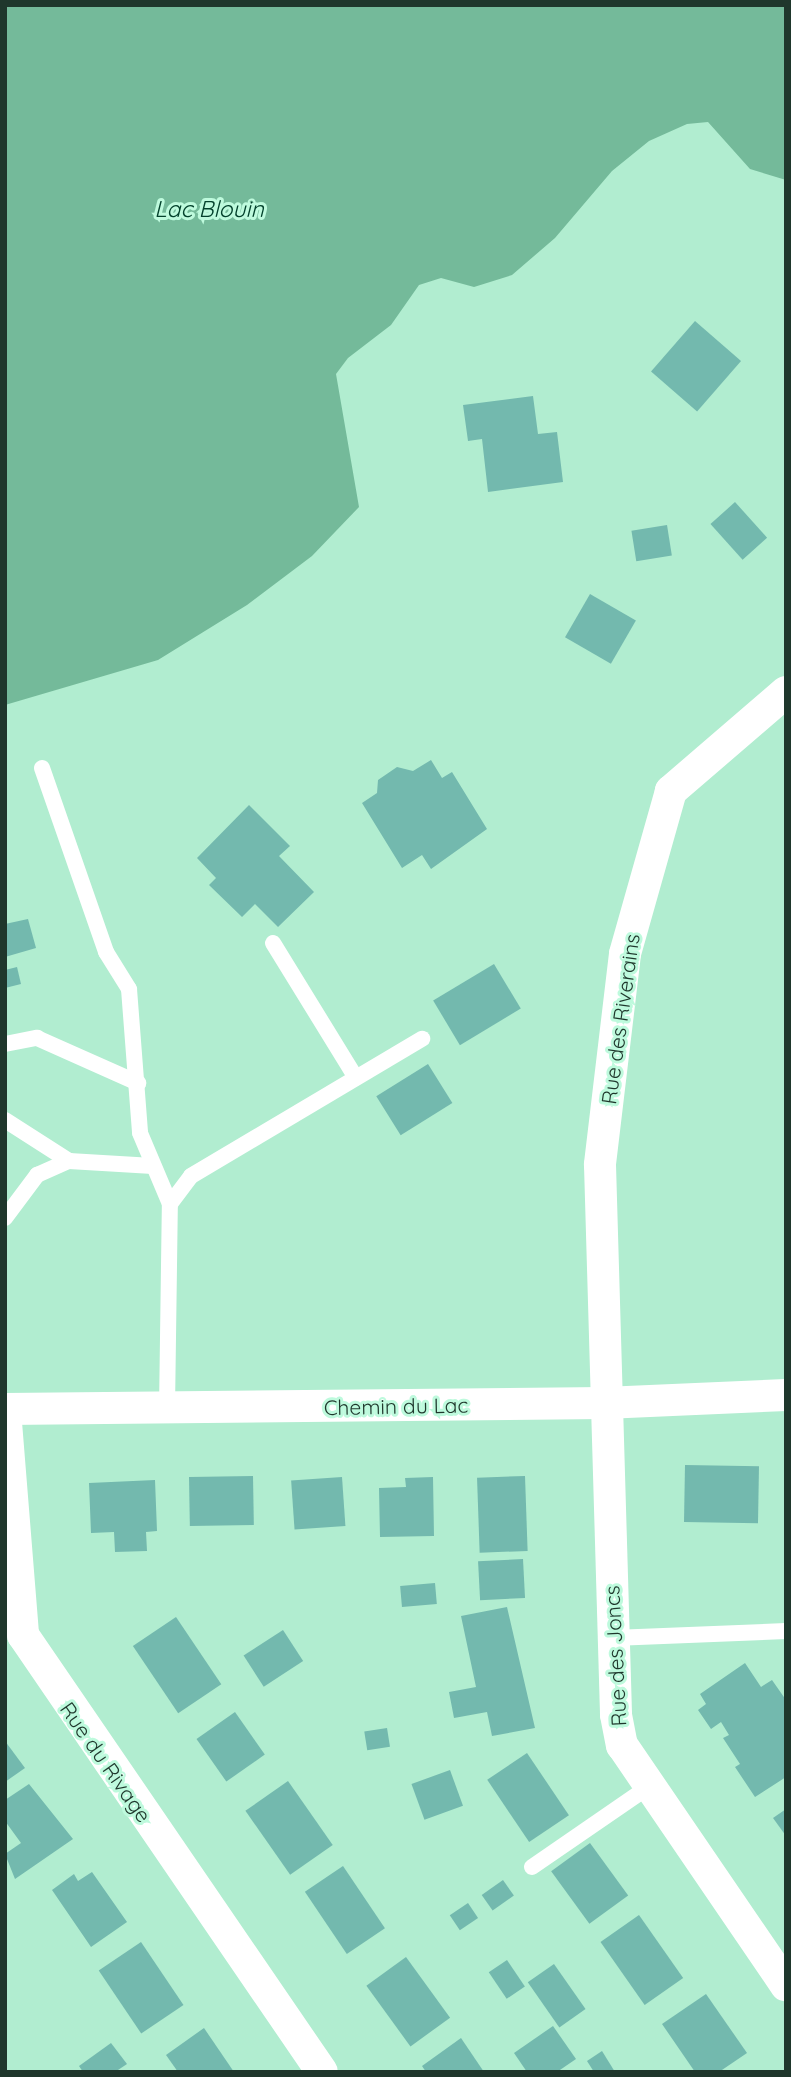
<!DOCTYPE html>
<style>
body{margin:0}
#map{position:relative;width:791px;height:2077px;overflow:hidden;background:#b1edd0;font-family:Quicksand,sans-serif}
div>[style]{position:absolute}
.water>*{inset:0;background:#74ba9a}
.building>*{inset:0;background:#73b9ae;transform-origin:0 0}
.lane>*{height:16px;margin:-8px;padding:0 8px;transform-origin:8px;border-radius:8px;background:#fff}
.street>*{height:32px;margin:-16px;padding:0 16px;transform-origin:16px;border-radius:16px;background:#fff}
span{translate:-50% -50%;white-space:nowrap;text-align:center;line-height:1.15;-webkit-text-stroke:6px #befadd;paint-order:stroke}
.street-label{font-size:21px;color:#1f372c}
.water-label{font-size:23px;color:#03412c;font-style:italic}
.frame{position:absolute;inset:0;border:7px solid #1f372c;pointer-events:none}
</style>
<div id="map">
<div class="water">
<div style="clip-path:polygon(5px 5px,786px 5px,786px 180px,750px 169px,708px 122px,687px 124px,649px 141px,612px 171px,555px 238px,512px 275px,474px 287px,441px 278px,419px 285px,391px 325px,348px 358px,336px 374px,359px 507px,312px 556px,247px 605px,158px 660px,5px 705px)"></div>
</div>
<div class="building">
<div style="left:695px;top:321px;width:61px;height:67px;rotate:41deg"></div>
<div style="clip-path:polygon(533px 396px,538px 434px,557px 432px,563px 482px,488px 492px,482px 439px,468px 441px,463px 405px)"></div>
<div style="left:735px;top:502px;width:48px;height:33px;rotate:48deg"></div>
<div style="left:667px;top:525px;width:31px;height:36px;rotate:81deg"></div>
<div style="left:590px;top:594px;width:53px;height:50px;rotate:30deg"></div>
<div style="clip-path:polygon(431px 760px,442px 778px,452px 772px,487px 829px,431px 869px,422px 855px,402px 868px,362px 803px,377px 793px,378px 780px,397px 767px,413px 771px)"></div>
<div style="clip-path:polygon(249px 805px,290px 846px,279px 856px,314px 892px,278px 927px,255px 904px,242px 917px,209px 885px,216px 878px,197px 858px)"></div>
<div style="clip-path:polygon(28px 919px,36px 948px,5px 957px,5px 924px)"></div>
<div style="left:494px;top:964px;width:52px;height:71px;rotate:59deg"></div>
<div style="clip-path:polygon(17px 967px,21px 984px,5px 988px,5px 970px)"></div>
<div style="left:428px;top:1064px;width:46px;height:61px;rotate:58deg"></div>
<div style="left:685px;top:1465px;width:74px;height:57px;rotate:1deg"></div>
<div style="left:253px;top:1476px;width:49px;height:64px;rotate:89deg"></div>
<div style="left:525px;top:1476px;width:75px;height:48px;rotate:88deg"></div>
<div style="left:342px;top:1477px;width:49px;height:51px;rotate:86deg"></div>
<div style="clip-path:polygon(433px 1477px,434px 1536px,380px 1537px,379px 1488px,406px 1487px,405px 1478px)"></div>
<div style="clip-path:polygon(155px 1480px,157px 1531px,146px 1532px,147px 1551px,115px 1552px,114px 1532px,91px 1533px,89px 1483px)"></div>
<div style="left:523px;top:1559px;width:39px;height:45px;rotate:87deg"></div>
<div style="left:435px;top:1583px;width:21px;height:35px;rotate:85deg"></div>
<div style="clip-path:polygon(507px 1607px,535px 1728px,492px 1736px,487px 1712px,454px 1718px,449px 1692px,476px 1687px,461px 1616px)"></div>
<div style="left:176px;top:1617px;width:81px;height:52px;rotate:56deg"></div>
<div style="left:283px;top:1630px;width:37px;height:47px;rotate:57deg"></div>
<div style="clip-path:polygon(745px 1663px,761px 1687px,772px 1680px,786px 1700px,786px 1777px,755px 1797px,735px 1767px,740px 1764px,723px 1738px,729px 1735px,721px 1722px,711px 1729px,698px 1710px,706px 1704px,700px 1694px)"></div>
<div style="left:235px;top:1712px;width:52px;height:47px;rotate:55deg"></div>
<div style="left:387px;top:1728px;width:19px;height:23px;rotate:81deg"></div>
<div style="clip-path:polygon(5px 1741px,25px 1768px,5px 1782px)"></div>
<div style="left:527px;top:1753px;width:75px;height:48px;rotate:56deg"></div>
<div style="left:450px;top:1770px;width:38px;height:41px;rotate:70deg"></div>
<div style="left:288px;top:1781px;width:78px;height:52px;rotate:55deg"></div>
<div style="clip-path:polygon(29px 1784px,73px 1839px,15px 1879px,5px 1854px,21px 1843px,5px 1821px,5px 1800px)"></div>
<div style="clip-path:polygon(786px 1809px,786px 1836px,773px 1818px)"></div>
<div style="left:590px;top:1843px;width:65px;height:48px;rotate:54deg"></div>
<div style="left:343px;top:1866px;width:75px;height:46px;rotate:56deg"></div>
<div style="clip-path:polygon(92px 1872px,127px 1922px,91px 1947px,52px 1890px,74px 1874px,78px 1881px)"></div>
<div style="left:503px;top:1880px;width:19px;height:26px;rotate:55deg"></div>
<div style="left:468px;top:1903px;width:18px;height:22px;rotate:56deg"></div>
<div style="left:639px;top:1915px;width:77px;height:47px;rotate:55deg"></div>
<div style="left:141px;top:1942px;width:76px;height:51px;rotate:56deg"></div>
<div style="left:406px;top:1957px;width:75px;height:49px;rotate:54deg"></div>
<div style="left:507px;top:1960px;width:32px;height:22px;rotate:56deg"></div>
<div style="left:554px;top:1964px;width:55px;height:32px;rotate:55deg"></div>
<div style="clip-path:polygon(706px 1994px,747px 2053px,719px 2072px,695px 2072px,662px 2024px)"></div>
<div style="clip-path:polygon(553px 2026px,576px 2059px,557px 2072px,527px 2072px,514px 2053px)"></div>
<div style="clip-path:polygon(204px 2028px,234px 2072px,178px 2072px,166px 2055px)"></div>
<div style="clip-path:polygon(461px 2038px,484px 2072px,426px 2072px,422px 2066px)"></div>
<div style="clip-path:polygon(111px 2043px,127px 2064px,115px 2072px,83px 2072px,79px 2066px)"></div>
<div style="clip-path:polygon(602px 2051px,615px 2072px,594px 2072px,587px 2061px)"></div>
</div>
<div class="lane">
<div style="left:42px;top:768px;width:195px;rotate:70.8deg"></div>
<div style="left:106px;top:952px;width:44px;rotate:58.1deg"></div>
<div style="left:129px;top:989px;width:144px;rotate:85.6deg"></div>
<div style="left:140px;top:1133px;width:77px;rotate:67.1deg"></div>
<div style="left:273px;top:943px;width:158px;rotate:58.4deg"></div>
<div style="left:5px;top:1044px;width:33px;rotate:-11deg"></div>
<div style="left:37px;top:1038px;width:111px;rotate:24deg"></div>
<div style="left:5px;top:1120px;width:76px;rotate:32.6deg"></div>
<div style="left:69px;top:1161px;width:84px;rotate:3.4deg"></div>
<div style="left:5px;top:1218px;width:54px;rotate:-53.3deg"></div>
<div style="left:37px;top:1175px;width:35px;rotate:-24deg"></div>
<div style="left:167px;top:1409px;width:205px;rotate:-89.2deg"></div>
<div style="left:170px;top:1204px;width:35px;rotate:-53deg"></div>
<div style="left:191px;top:1176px;width:269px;rotate:-30.7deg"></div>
<div style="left:613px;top:1638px;width:173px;rotate:-2.3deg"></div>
<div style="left:532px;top:1867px;width:140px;rotate:-34.5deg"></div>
</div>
<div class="street">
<div style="left:786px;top:692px;width:152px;rotate:139.3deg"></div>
<div style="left:671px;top:791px;width:169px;rotate:105.8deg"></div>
<div style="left:625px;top:954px;width:212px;rotate:96.8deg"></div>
<div style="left:600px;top:1165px;width:550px;rotate:88.33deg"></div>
<div style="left:616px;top:1715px;width:31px;rotate:79deg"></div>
<div style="left:622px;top:1745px;width:291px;rotate:55.7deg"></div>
<div style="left:5px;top:1409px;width:599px;rotate:-0.57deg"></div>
<div style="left:604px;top:1403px;width:182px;rotate:-2.5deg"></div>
<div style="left:5px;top:1410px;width:226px;rotate:85.4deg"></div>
<div style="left:23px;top:1635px;width:529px;rotate:55.62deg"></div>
</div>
<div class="street-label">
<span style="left:620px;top:1019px;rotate:-82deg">Rue des Riverains</span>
<span style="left:396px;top:1406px;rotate:-1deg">Chemin du Lac</span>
<span style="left:615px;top:1656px;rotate:-93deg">Rue des Joncs</span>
<span style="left:106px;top:1762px;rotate:55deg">Rue du Rivage</span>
</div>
<div class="water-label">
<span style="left:209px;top:209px">Lac Blouin</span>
</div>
<div class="frame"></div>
</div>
